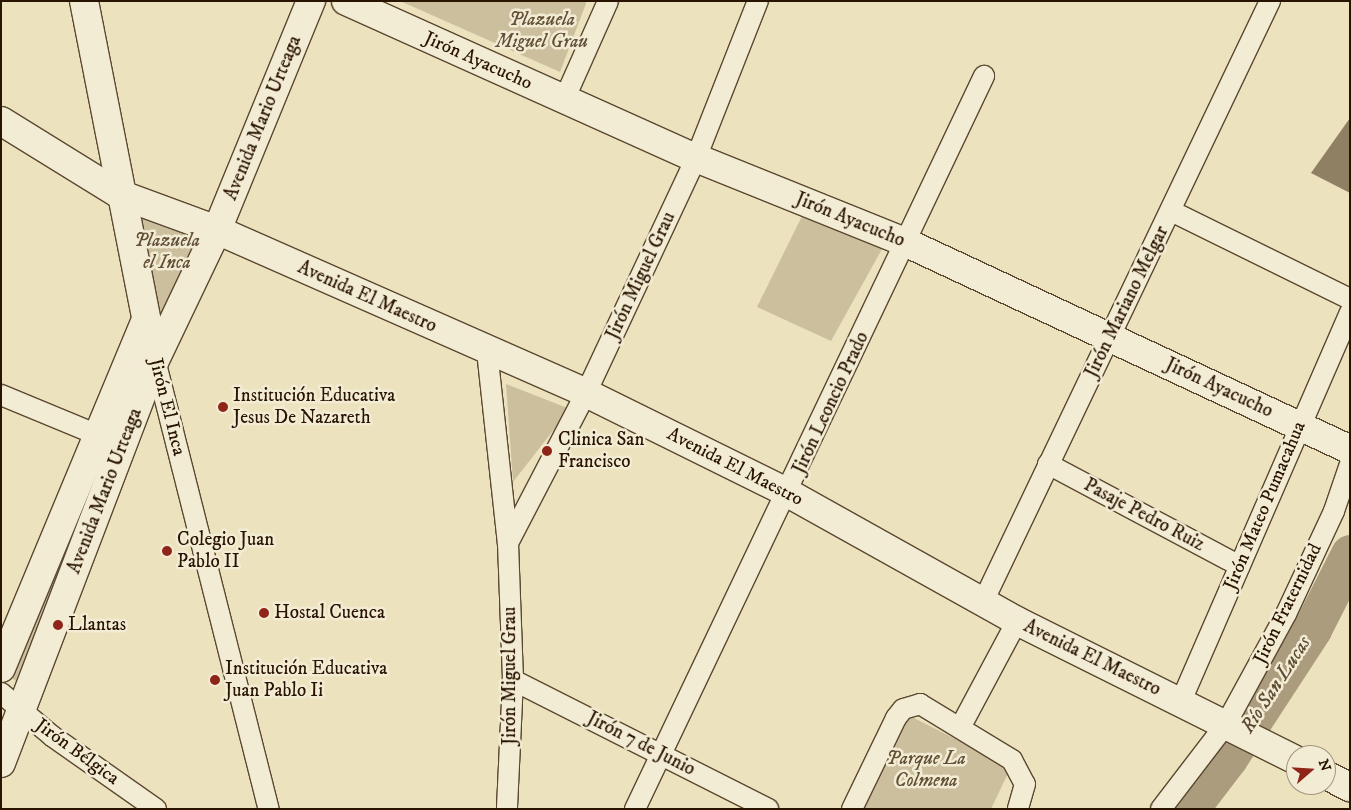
<!DOCTYPE html>
<meta charset="utf-8">
<style>
body{margin:0}
#map{position:relative;width:1351px;height:810px;overflow:hidden;background:#ede2be;font-family:"IM FELL DW Pica",serif}
div>[style]{position:absolute}
.green>*{inset:0;background:#ccbf9e}
.river>*{height:39px;margin:-19.5px;padding:0 19.5px;transform-origin:19.5px;border-radius:19.5px;background:#aa9c7d}
.building>*{inset:0;background:#8f7f63}
.roads{filter:drop-shadow(1px 0 #5a4830) drop-shadow(-1px 0 #5a4830) drop-shadow(0 1px #5a4830) drop-shadow(0 -1px #5a4830)}
.street>*{height:20px;margin:-10px;padding:0 10px;transform-origin:10px;border-radius:10px;background:#f3ecd5}
.secondary>*{height:28px;margin:-14px;padding:0 14px;transform-origin:14px;border-radius:14px;background:#f3ecd5}
.dots>*{width:14px;height:14px;translate:-50% -50%;box-sizing:border-box;border:2px solid #f3ecd5;border-radius:50%}
span{translate:-50% -50%;white-space:nowrap;text-align:center;line-height:1.15;-webkit-text-stroke:5px #f3ecd5;paint-order:stroke}
.park-label{font-size:19px;color:#625037;font-style:italic}
.street-label{font-size:19px;color:#291400}
.poi-label{font-size:19px;color:#291400}
.left{translate:0 -50%;text-align:left}
.water-label{font-size:20px;color:#5d4a32;font-style:italic}
.frame{position:absolute;inset:0;border:2px solid #291400;pointer-events:none}
.north{position:absolute;left:1286px;top:745px;width:50px;height:50px;box-sizing:border-box;background:#f3ecd5;border:1px solid #a29680;border-radius:50%;rotate:71deg;font-size:14px;font-weight:700;line-height:20px;text-align:center;color:#291400}
.north::after{content:'';display:block;margin:auto;width:18px;height:22px;background:#8f2418;clip-path:polygon(50% 0,100% 100%,50% 72%,0 100%)}
</style>
<div id="map">
<div class="green">
<div style="clip-path:polygon(400px 1px,587px 1px,560px 72px)"></div>
<div style="clip-path:polygon(806px 208px,887px 240px,831px 341px,757px 307px)"></div>
<div style="clip-path:polygon(136px 212px,198px 240px,159px 331px)"></div>
<div style="clip-path:polygon(140px 353px,139px 382px,21px 686px,9px 675px)"></div>
<div style="clip-path:polygon(506px 384px,570px 409px,513px 482px)"></div>
<div style="clip-path:polygon(908px 715px,1011px 767px,991px 809px,864px 809px)"></div>
</div>
<div class="river">
<div style="left:1189px;top:809px;width:64px;rotate:-52.6deg"></div>
<div style="left:1228px;top:758px;width:154px;rotate:-56.9deg"></div>
<div style="left:1312px;top:629px;width:84px;rotate:-63.1deg"></div>
</div>
<div class="building">
<div style="clip-path:polygon(1350px 118px,1350px 193px,1311px 173px)"></div>
</div>
<div class="roads">
<div class="street">
<div style="left:564px;top:100px;width:108px;rotate:-66deg"></div>
<div style="left:1171px;top:211px;width:199px;rotate:26.2deg"></div>
<div style="left:487px;top:351px;width:193px;rotate:83.8deg"></div>
<div style="left:508px;top:543px;width:137px;rotate:87.9deg"></div>
<div style="left:513px;top:680px;width:129px;rotate:92.7deg"></div>
<div style="left:155px;top:360px;width:463px;rotate:75.8deg"></div>
<div style="left:1px;top:395px;width:102px;rotate:22.5deg"></div>
<div style="left:1048px;top:464px;width:217px;rotate:28deg"></div>
<div style="left:508px;top:543px;width:169px;rotate:-62.5deg"></div>
<div style="left:586px;top:393px;width:259px;rotate:-64.9deg"></div>
<div style="left:696px;top:158px;width:169px;rotate:-68.5deg"></div>
<div style="left:983px;top:602px;width:666px;rotate:-64.47deg"></div>
<div style="left:513px;top:680px;width:286px;rotate:26.8deg"></div>
<div style="left:1px;top:693px;width:67px;rotate:40.1deg"></div>
<div style="left:52px;top:736px;width:127px;rotate:35.1deg"></div>
<div style="left:1181px;top:701px;width:424px;rotate:-66.5deg"></div>
<div style="left:961px;top:726px;width:119px;rotate:-61.9deg"></div>
<div style="left:635px;top:809px;width:812px;rotate:-64.54deg"></div>
<div style="left:852px;top:809px;width:101px;rotate:-64.2deg"></div>
<div style="left:896px;top:718px;width:11px;rotate:-52deg"></div>
<div style="left:903px;top:709px;width:18px;rotate:-16deg"></div>
<div style="left:920px;top:704px;width:108px;rotate:31.3deg"></div>
<div style="left:1012px;top:760px;width:27px;rotate:62deg"></div>
<div style="left:1025px;top:784px;width:26px;rotate:106deg"></div>
<div style="left:1161px;top:809px;width:107px;rotate:-52.6deg"></div>
<div style="left:1226px;top:724px;width:125px;rotate:-61.4deg"></div>
<div style="left:1286px;top:614px;width:114px;rotate:-65deg"></div>
<div style="left:1334px;top:511px;width:50px;rotate:-71.2deg"></div>
</div>
<div class="secondary">
<div style="left:84px;top:1px;width:343px;rotate:78.9deg"></div>
<div style="left:346px;top:1px;width:384px;rotate:24.2deg"></div>
<div style="left:696px;top:158px;width:227px;rotate:21.9deg"></div>
<div style="left:907px;top:243px;width:489px;rotate:25deg"></div>
<div style="left:1px;top:121px;width:139px;rotate:31.7deg"></div>
<div style="left:119px;top:194px;width:104px;rotate:20.2deg"></div>
<div style="left:217px;top:230px;width:403px;rotate:23.8deg"></div>
<div style="left:586px;top:393px;width:225px;rotate:26.3deg"></div>
<div style="left:788px;top:493px;width:262px;rotate:29.2deg"></div>
<div style="left:1017px;top:621px;width:312px;rotate:26.5deg"></div>
<div style="left:1px;top:668px;width:377px;rotate:-67.4deg"></div>
<div style="left:1px;top:763px;width:431px;rotate:-69.1deg"></div>
<div style="left:155px;top:360px;width:144px;rotate:-64.5deg"></div>
<div style="left:217px;top:230px;width:248px;rotate:-67.7deg"></div>
<div style="left:1326px;top:775px;width:27px;rotate:27deg"></div>
</div>
</div>
<div class="dots">
<div style="left:223px;top:407px;background:#8f2418"></div>
<div style="left:547px;top:451px;background:#8f2418"></div>
<div style="left:167px;top:551px;background:#8f2418"></div>
<div style="left:264px;top:613px;background:#8f2418"></div>
<div style="left:58px;top:625px;background:#8f2418"></div>
<div style="left:215px;top:680px;background:#8f2418"></div>
</div>
<div class="park-label">
<span style="left:542px;top:31px">Plazuela<br>Miguel Grau</span>
<span style="left:167px;top:252px">Plazuela<br>el Inca</span>
<span style="left:926px;top:770px">Parque La<br>Colmena</span>
</div>
<div class="street-label">
<span style="left:478px;top:61px;rotate:24deg">Jirón Ayacucho</span>
<span style="left:263px;top:118px;rotate:-68deg">Avenida Mario Urteaga</span>
<span style="left:850px;top:220px;rotate:22deg">Jirón Ayacucho</span>
<span style="left:641px;top:276px;rotate:-65deg">Jirón Miguel Grau</span>
<span style="left:367px;top:297px;rotate:24deg">Avenida El Maestro</span>
<span style="left:1127px;top:302px;rotate:-64deg">Jirón Mariano Melgar</span>
<span style="left:1219px;top:388px;rotate:25deg">Jirón Ayacucho</span>
<span style="left:831px;top:403px;rotate:-65deg">Jirón Leoncio Prado</span>
<span style="left:167px;top:407px;rotate:76deg">Jirón El Inca</span>
<span style="left:735px;top:467px;rotate:27deg">Avenida El Maestro</span>
<span style="left:105px;top:491px;rotate:-69deg">Avenida Mario Urteaga</span>
<span style="left:1265px;top:506px;rotate:-67deg">Jirón Mateo Pumacahua</span>
<span style="left:1144px;top:515px;rotate:28deg">Pasaje Pedro Ruiz</span>
<span style="left:1288px;top:604px;rotate:-64deg">Jirón Fraternidad</span>
<span style="left:1092px;top:658px;rotate:26deg">Avenida El Maestro</span>
<span style="left:510px;top:676px;rotate:-90deg">Jirón Miguel Grau</span>
<span style="left:641px;top:744px;rotate:27deg">Jirón 7 de Junio</span>
<span style="left:77px;top:752px;rotate:36deg">Jirón Bélgica</span>
</div>
<div class="poi-label">
<span class="left" style="left:233px;top:407px">Institución Educativa<br>Jesus De Nazareth</span>
<span class="left" style="left:558px;top:451px">Clinica San<br>Francisco</span>
<span class="left" style="left:177px;top:551px">Colegio Juan<br>Pablo II</span>
<span class="left" style="left:274px;top:613px">Hostal Cuenca</span>
<span class="left" style="left:68px;top:625px">Llantas</span>
<span class="left" style="left:225px;top:680px">Institución Educativa<br>Juan Pablo Ii</span>
</div>
<div class="water-label">
<span style="left:1276px;top:685px;rotate:-57deg">Río San Lucas</span>
</div>
<div class="frame"></div>
<div class="north">N</div>
</div>
